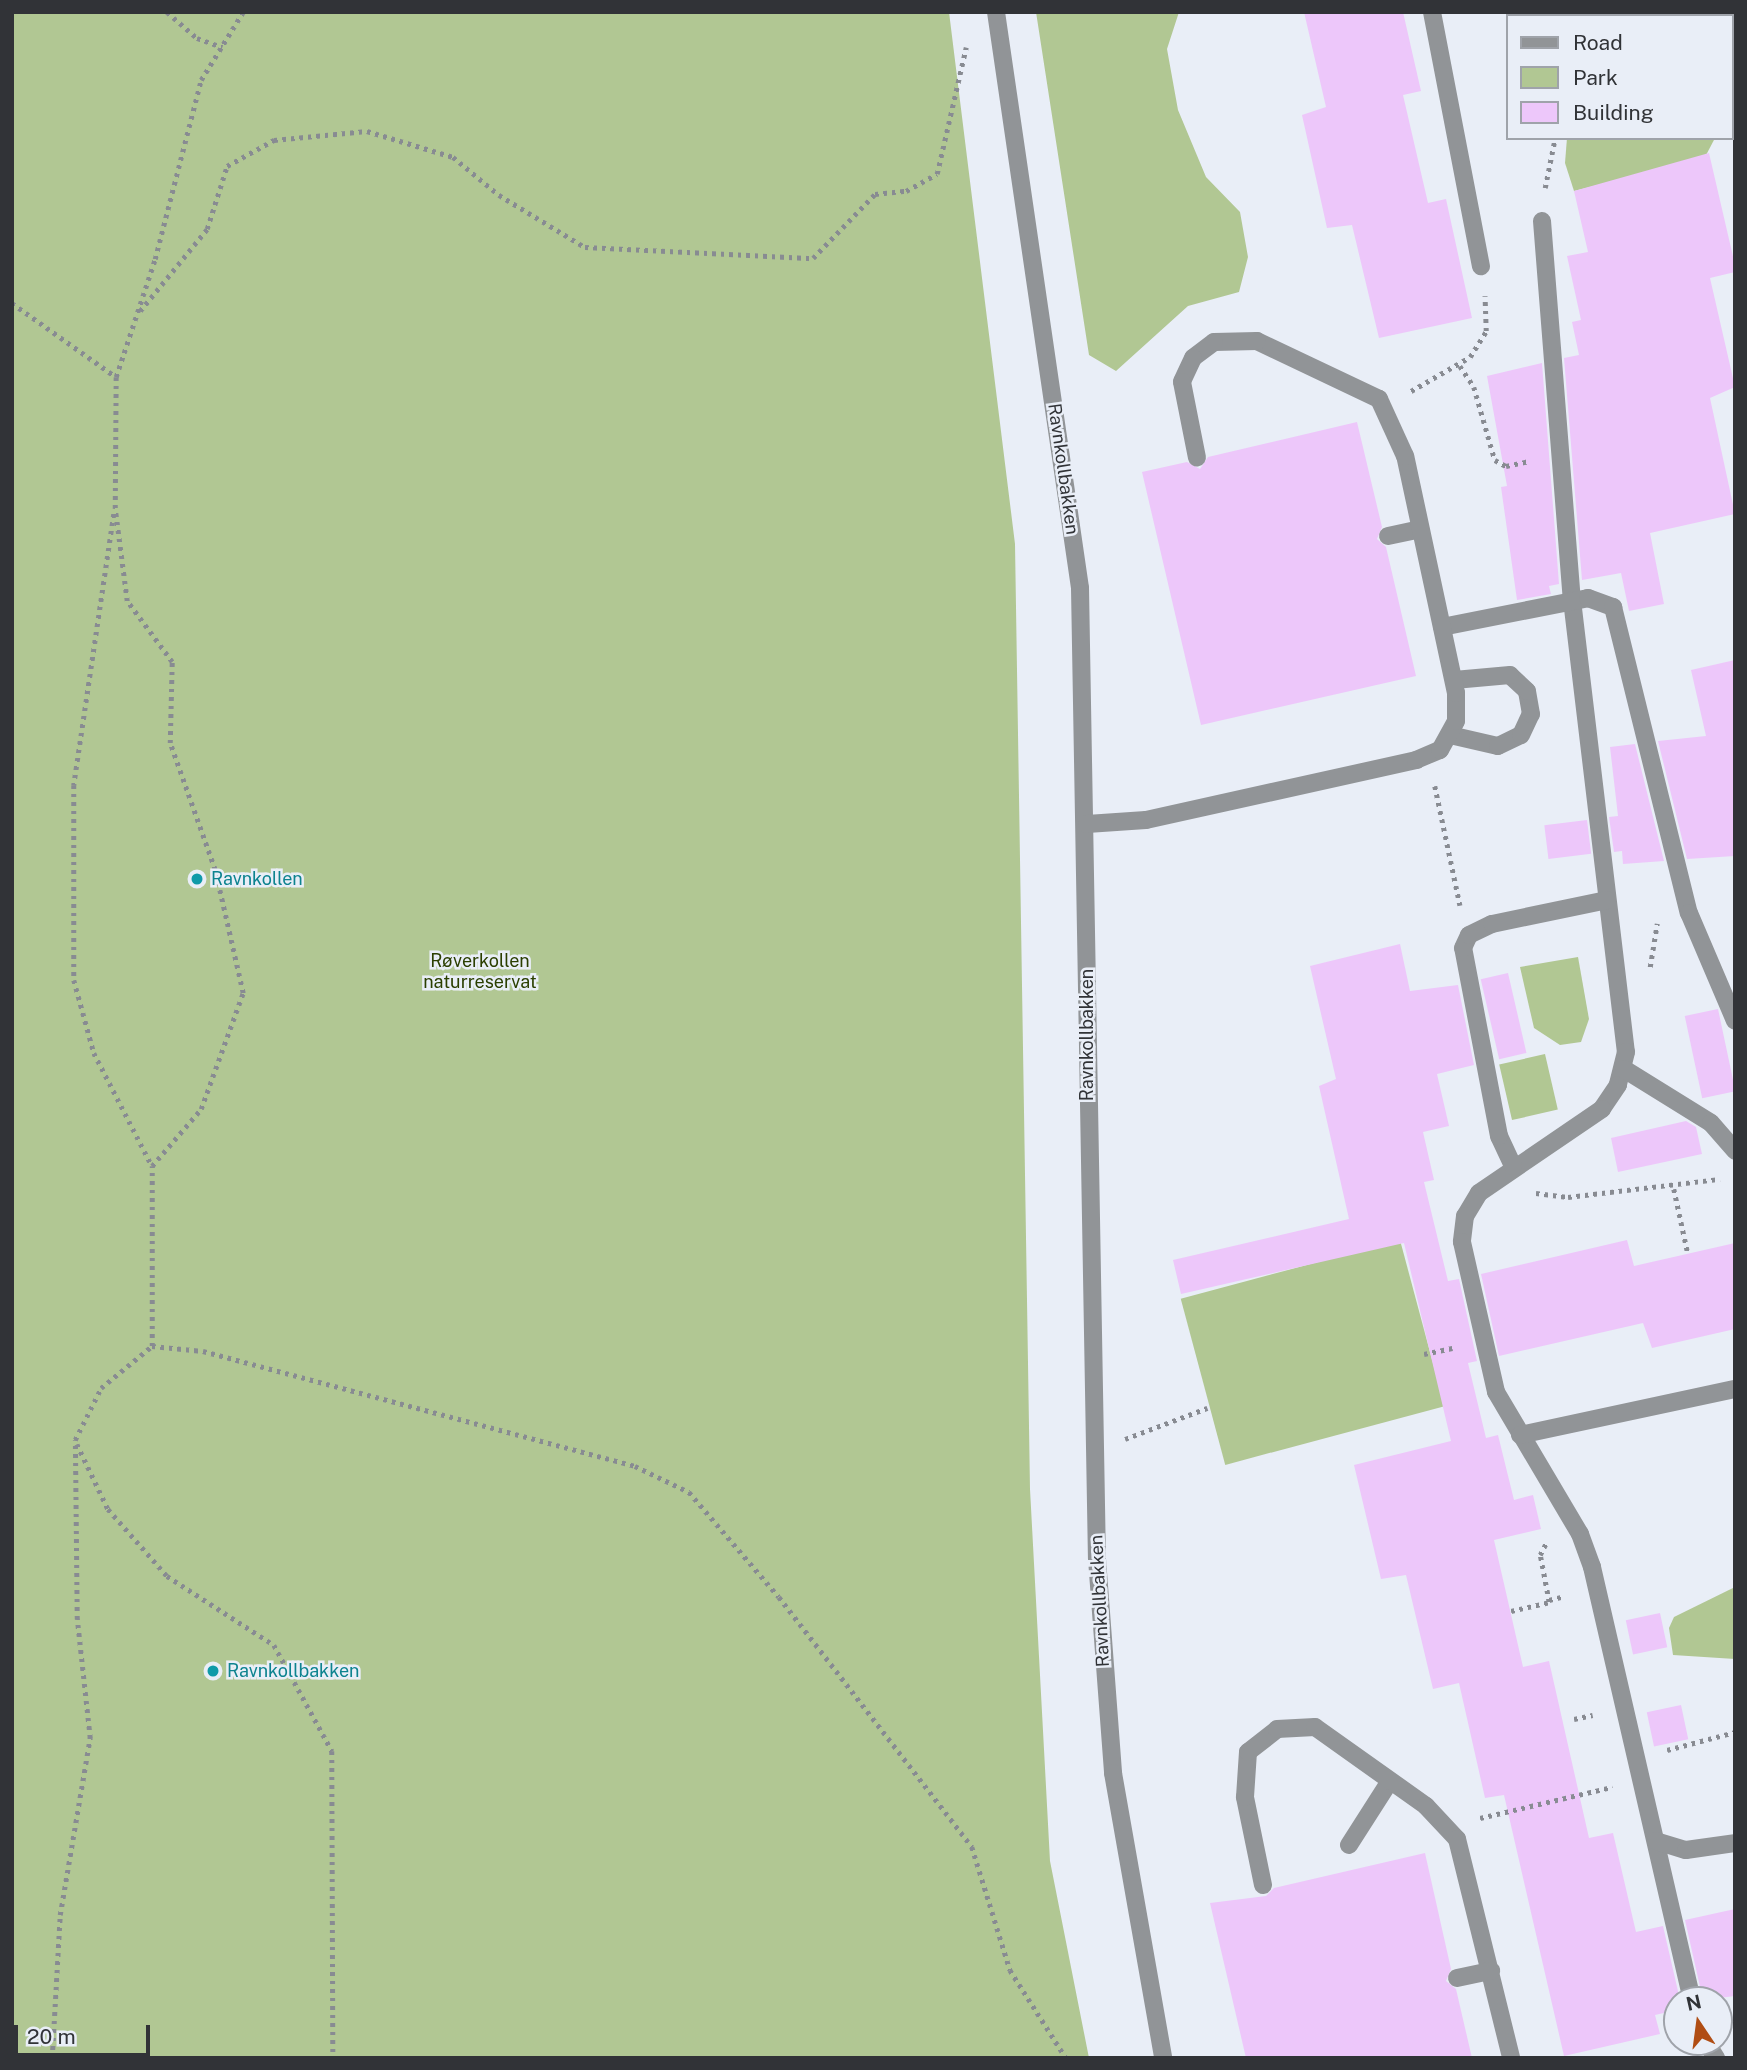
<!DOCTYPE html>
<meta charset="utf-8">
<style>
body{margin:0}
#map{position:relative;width:1747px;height:2070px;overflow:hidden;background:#e9eef7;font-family:"Public Sans",sans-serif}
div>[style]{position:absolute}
.green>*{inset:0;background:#b1c793;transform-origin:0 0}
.building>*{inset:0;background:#edc7fa;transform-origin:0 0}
.path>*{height:4.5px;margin-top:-2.25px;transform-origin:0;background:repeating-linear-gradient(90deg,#888b92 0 3.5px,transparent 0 8.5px)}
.minor>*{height:18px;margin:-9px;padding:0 9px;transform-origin:9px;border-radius:9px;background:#919497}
.dots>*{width:19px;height:19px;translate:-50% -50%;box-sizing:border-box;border:4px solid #e9eef7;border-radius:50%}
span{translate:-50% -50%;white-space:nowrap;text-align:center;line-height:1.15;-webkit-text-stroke:5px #e9eef7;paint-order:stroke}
.street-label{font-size:18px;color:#313337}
.culture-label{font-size:18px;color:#0d838f}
.left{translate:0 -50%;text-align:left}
.park-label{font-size:18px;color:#2b3f00}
.frame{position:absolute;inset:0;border:14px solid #313337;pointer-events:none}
.legend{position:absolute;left:1506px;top:14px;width:228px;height:126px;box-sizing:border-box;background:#e9eef7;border:2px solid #9fa3aa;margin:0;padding:9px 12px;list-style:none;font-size:21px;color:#313337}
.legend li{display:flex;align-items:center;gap:14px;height:35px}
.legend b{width:35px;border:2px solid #9fa3aa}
.north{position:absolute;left:1663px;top:1986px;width:70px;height:70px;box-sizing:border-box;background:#e9eef7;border:2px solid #9fa3aa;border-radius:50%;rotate:347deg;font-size:19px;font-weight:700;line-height:28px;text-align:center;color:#313337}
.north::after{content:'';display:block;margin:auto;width:24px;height:32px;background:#b04d14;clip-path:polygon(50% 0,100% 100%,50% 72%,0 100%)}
.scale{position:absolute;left:14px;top:2025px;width:136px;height:32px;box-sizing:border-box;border:4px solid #313337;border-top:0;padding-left:9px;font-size:21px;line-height:24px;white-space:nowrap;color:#313337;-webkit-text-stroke:5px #e9eef7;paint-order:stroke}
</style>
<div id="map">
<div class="green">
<div style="clip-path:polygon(12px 12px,949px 12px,1015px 544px,1030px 1489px,1050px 1861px,1089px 2058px,12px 2058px)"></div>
<div style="clip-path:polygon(1036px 12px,1179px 12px,1167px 49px,1178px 110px,1206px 177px,1240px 212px,1248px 257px,1239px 292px,1188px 306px,1116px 371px,1089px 355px)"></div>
<div style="clip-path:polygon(1567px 138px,1715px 138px,1704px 159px,1574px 191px,1565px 163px)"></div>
<div style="clip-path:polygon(1578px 957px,1589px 1019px,1581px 1042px,1560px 1045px,1534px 1028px,1520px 967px)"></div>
<div style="left:1545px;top:1054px;width:57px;height:47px;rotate:77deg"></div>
<div style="left:1400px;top:1240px;width:172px;height:227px;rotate:75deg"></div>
<div style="clip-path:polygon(1735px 1587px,1735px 1659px,1673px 1655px,1669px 1628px,1674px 1617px)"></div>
</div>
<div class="building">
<div style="clip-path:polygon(1304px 12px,1403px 12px,1421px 91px,1403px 95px,1428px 203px,1446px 199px,1472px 318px,1379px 338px,1352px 225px,1327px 228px,1302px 115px,1326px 107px)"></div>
<div style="clip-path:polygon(1709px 153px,1735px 265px,1735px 272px,1710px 278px,1735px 387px,1710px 398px,1735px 514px,1650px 533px,1664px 604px,1629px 611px,1621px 573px,1582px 580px,1564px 358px,1579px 355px,1572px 322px,1581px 320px,1567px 256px,1588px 252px,1574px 191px)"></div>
<div style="clip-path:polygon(1542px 363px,1559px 584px,1549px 586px,1551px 594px,1517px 600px,1501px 487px,1507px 486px,1487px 376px)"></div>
<div style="clip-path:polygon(1357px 422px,1382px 527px,1377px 539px,1386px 547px,1416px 676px,1201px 725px,1142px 472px,1187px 462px,1200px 469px,1208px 457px)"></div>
<div style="clip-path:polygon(1735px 660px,1735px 856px,1687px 859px,1658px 741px,1706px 736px,1691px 670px)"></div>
<div style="clip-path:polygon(1635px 744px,1664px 861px,1623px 864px,1622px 851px,1614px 852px,1609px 817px,1618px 816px,1610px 747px)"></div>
<div style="left:1587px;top:820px;width:34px;height:43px;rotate:83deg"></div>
<div style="clip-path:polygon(1400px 944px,1410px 991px,1458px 985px,1474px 1065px,1437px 1074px,1449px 1126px,1423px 1132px,1434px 1180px,1424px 1182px,1448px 1281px,1459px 1279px,1477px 1361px,1468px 1363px,1486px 1438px,1498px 1435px,1514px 1500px,1533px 1495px,1541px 1529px,1494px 1540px,1523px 1667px,1549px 1661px,1589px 1838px,1613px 1833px,1636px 1932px,1663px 1926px,1680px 2000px,1677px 2010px,1655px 2015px,1660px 2034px,1564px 2056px,1504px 1795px,1485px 1798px,1459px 1683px,1433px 1689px,1406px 1575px,1381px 1579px,1354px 1465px,1451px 1441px,1404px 1243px,1181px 1294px,1173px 1260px,1349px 1219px,1319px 1086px,1336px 1079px,1310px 966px)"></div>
<div style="left:1508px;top:973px;width:82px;height:28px;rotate:77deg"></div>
<div style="left:1718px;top:1009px;width:84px;height:34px;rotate:78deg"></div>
<div style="clip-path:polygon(1686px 1121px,1696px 1127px,1702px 1154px,1618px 1172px,1611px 1138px)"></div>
<div style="clip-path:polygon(1627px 1240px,1634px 1266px,1735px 1243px,1735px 1329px,1652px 1348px,1643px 1323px,1499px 1356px,1481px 1274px)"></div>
<div style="left:1660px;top:1613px;width:35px;height:35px;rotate:78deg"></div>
<div style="left:1681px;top:1705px;width:35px;height:35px;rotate:78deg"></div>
<div style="clip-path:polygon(1425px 1853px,1451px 1969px,1446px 1981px,1456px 1989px,1472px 2058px,1246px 2058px,1210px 1903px,1266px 1896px,1274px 1888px)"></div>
<div style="clip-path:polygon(1735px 1909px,1735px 1996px,1703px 2000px,1685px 1920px)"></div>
</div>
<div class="path">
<div style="left:167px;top:12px;width:40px;rotate:41deg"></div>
<div style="left:197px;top:38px;width:27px;rotate:20deg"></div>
<div style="left:1643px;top:12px;width:4px;rotate:76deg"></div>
<div style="left:1587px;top:16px;width:4px;rotate:-76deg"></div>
<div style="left:1731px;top:121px;width:4px"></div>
<div style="left:1545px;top:188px;width:51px;rotate:-78.7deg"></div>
<div style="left:12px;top:303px;width:128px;rotate:35.4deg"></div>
<div style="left:140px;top:311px;width:106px;rotate:-50.7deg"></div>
<div style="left:207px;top:229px;width:66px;rotate:-72.4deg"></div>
<div style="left:227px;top:166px;width:54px;rotate:-29deg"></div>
<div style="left:274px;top:140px;width:93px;rotate:-5.5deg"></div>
<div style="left:367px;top:131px;width:90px;rotate:16.8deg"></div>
<div style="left:453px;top:157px;width:60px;rotate:39.6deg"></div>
<div style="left:499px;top:195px;width:100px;rotate:31.2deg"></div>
<div style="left:585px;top:247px;width:228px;rotate:2.8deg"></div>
<div style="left:813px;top:258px;width:89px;rotate:-45.9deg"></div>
<div style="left:875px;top:194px;width:31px;rotate:-6deg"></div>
<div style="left:906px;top:191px;width:35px;rotate:-29deg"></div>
<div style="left:937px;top:174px;width:130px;rotate:-77.1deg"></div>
<div style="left:1460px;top:366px;width:25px;rotate:56deg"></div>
<div style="left:1474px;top:387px;width:76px;rotate:74deg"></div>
<div style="left:1495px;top:460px;width:13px;rotate:29deg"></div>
<div style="left:1506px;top:466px;width:25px;rotate:-12deg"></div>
<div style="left:1411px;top:391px;width:68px;rotate:-30deg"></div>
<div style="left:1470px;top:357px;width:31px;rotate:-58deg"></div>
<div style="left:1486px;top:331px;width:35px;rotate:-92deg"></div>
<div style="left:114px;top:514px;width:274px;rotate:98.4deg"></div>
<div style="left:74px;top:785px;width:195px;rotate:90deg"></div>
<div style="left:74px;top:980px;width:76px;rotate:74.7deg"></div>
<div style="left:94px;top:1053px;width:127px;rotate:62.8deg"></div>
<div style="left:1435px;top:786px;width:122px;rotate:78.1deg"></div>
<div style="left:1650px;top:967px;width:44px;rotate:-80.8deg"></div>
<div style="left:1674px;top:1189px;width:66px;rotate:77.8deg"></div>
<div style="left:1536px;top:1193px;width:32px;rotate:7deg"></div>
<div style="left:1568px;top:1197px;width:153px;rotate:-6.8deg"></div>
<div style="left:152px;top:1346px;width:51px;rotate:5.6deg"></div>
<div style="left:203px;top:1351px;width:447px;rotate:14.9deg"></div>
<div style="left:635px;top:1466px;width:60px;rotate:25.7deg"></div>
<div style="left:689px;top:1492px;width:138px;rotate:49.4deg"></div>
<div style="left:779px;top:1597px;width:316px;rotate:52.3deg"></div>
<div style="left:972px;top:1847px;width:129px;rotate:72.8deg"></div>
<div style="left:1010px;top:1970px;width:104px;rotate:57.5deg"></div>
<div style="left:1424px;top:1354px;width:29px;rotate:-12deg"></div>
<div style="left:1125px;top:1439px;width:88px;rotate:-20.7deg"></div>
<div style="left:77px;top:1444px;width:72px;rotate:64.5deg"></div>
<div style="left:108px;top:1509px;width:89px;rotate:48.6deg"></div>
<div style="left:167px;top:1576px;width:127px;rotate:32.8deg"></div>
<div style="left:274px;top:1645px;width:121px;rotate:61.3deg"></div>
<div style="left:332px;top:1751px;width:307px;rotate:89.8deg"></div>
<div style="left:1549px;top:1600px;width:16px;rotate:-14deg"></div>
<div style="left:1511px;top:1611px;width:39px;rotate:-13deg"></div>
<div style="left:1549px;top:1602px;width:48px;rotate:-100.8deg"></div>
<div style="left:1540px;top:1555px;width:16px;rotate:-63deg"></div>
<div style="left:1574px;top:1719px;width:19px;rotate:-12deg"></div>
<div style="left:1667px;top:1750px;width:70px;rotate:-14.8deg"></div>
<div style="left:1480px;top:1818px;width:136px;rotate:-13.2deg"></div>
<div style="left:52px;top:2058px;width:143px;rotate:-86.8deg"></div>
<div style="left:60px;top:1915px;width:180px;rotate:-80.4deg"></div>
<div style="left:90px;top:1738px;width:120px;rotate:-96.2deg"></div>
<div style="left:77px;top:1619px;width:179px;rotate:-90.6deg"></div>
<div style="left:75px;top:1440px;width:58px;rotate:-63.4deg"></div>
<div style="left:101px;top:1388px;width:66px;rotate:-39.5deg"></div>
<div style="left:152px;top:1346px;width:180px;rotate:-90deg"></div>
<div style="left:152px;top:1166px;width:75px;rotate:-49.3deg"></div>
<div style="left:201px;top:1109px;width:123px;rotate:-70.1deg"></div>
<div style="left:243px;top:993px;width:126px;rotate:-102.8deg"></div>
<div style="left:215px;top:870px;width:135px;rotate:-109.5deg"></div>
<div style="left:170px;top:743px;width:81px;rotate:-88.6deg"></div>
<div style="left:172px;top:662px;width:76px;rotate:-126.4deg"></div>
<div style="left:127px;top:601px;width:94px;rotate:-97.4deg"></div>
<div style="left:115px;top:508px;width:131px;rotate:-89.6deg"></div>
<div style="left:116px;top:377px;width:124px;rotate:-71.7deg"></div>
<div style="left:155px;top:259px;width:185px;rotate:-75.6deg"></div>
<div style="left:201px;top:80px;width:80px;rotate:-58.3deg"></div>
</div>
<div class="minor">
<div style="left:996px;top:12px;width:582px;rotate:81.7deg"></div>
<div style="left:1080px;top:588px;width:971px;rotate:89deg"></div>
<div style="left:1097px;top:1559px;width:215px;rotate:85.7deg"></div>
<div style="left:1113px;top:1773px;width:289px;rotate:80deg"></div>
<div style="left:1432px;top:12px;width:259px;rotate:79.1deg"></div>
<div style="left:1542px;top:221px;width:380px;rotate:85.5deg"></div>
<div style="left:1572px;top:600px;width:455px;rotate:83.2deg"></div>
<div style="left:1626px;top:1052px;width:34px;rotate:104deg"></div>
<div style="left:1618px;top:1085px;width:29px;rotate:124deg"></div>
<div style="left:1602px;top:1109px;width:149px;rotate:145.7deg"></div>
<div style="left:1479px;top:1193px;width:27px;rotate:121deg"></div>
<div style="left:1465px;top:1216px;width:26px;rotate:97deg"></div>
<div style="left:1462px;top:1242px;width:154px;rotate:77.2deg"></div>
<div style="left:1496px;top:1392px;width:165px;rotate:59.4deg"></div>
<div style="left:1580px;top:1534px;width:35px;rotate:70deg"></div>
<div style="left:1592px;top:1567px;width:444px;rotate:77deg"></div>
<div style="left:1388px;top:536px;width:33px;rotate:-12deg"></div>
<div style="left:1442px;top:627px;width:149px;rotate:-11.2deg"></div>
<div style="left:1588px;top:598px;width:27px;rotate:20deg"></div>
<div style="left:1613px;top:607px;width:315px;rotate:76.1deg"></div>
<div style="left:1689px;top:913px;width:117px;rotate:66.9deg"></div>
<div style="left:1450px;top:735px;width:49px;rotate:12.9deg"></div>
<div style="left:1498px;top:746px;width:25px;rotate:-26deg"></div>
<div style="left:1521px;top:735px;width:23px;rotate:-65deg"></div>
<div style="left:1531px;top:714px;width:23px;rotate:-100deg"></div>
<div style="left:1527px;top:691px;width:23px;rotate:-137deg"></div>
<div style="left:1510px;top:675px;width:56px;rotate:174.9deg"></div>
<div style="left:1087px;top:824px;width:59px;rotate:-3.9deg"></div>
<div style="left:1146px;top:820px;width:277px;rotate:-12.5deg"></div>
<div style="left:1416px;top:760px;width:26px;rotate:-23deg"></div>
<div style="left:1440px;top:750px;width:33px;rotate:-61deg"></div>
<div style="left:1456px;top:721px;width:28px;rotate:-90deg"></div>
<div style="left:1456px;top:693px;width:242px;rotate:-102.1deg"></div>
<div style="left:1405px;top:456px;width:63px;rotate:-114.5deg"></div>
<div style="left:1379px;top:399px;width:135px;rotate:-154.6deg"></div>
<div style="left:1257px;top:341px;width:43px;rotate:178.7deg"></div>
<div style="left:1214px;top:342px;width:26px;rotate:143deg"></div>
<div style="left:1193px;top:358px;width:26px;rotate:115deg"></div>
<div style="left:1182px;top:382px;width:77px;rotate:78.8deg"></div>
<div style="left:1624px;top:1069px;width:102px;rotate:31.8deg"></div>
<div style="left:1711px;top:1123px;width:37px;rotate:49deg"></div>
<div style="left:1513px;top:1166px;width:33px;rotate:-115deg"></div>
<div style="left:1499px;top:1136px;width:191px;rotate:-100.8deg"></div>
<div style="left:1463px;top:948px;width:14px;rotate:-65deg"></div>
<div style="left:1469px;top:935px;width:25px;rotate:-26deg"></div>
<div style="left:1492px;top:924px;width:117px;rotate:-11.8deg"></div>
<div style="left:1520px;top:1435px;width:220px;rotate:-12.1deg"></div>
<div style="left:1656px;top:1841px;width:31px;rotate:17deg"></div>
<div style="left:1686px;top:1850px;width:49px;rotate:-8.1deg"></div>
<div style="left:1349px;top:1845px;width:76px;rotate:-57.4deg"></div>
<div style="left:1263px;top:1885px;width:90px;rotate:-101.6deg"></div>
<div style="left:1245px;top:1797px;width:45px;rotate:-86.2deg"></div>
<div style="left:1248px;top:1752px;width:37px;rotate:-38deg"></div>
<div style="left:1277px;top:1729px;width:38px;rotate:-3deg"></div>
<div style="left:1315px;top:1727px;width:136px;rotate:35.4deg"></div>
<div style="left:1426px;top:1806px;width:45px;rotate:46.8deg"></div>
<div style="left:1457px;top:1839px;width:226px;rotate:76.1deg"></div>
<div style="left:1457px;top:1978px;width:35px;rotate:-12deg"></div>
<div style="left:1706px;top:2042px;width:19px;rotate:58deg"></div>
</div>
<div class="dots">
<div style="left:197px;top:879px;background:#0f9aa8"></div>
<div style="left:213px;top:1671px;background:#0f9aa8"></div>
</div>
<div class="street-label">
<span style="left:1063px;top:469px;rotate:82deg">Ravnkollbakken</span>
<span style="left:1087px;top:1035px;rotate:-90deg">Ravnkollbakken</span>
<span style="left:1100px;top:1601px;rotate:-93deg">Ravnkollbakken</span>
</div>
<div class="culture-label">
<span class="left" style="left:211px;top:879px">Ravnkollen</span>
<span class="left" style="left:227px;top:1671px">Ravnkollbakken</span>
</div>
<div class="park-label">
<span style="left:480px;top:972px">Røverkollen<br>naturreservat</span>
</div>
<div class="frame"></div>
<ul class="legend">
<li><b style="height:9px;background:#919497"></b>Road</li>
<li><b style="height:19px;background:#b1c793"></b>Park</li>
<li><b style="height:19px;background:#edc7fa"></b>Building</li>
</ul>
<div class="north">N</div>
<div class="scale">20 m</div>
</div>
